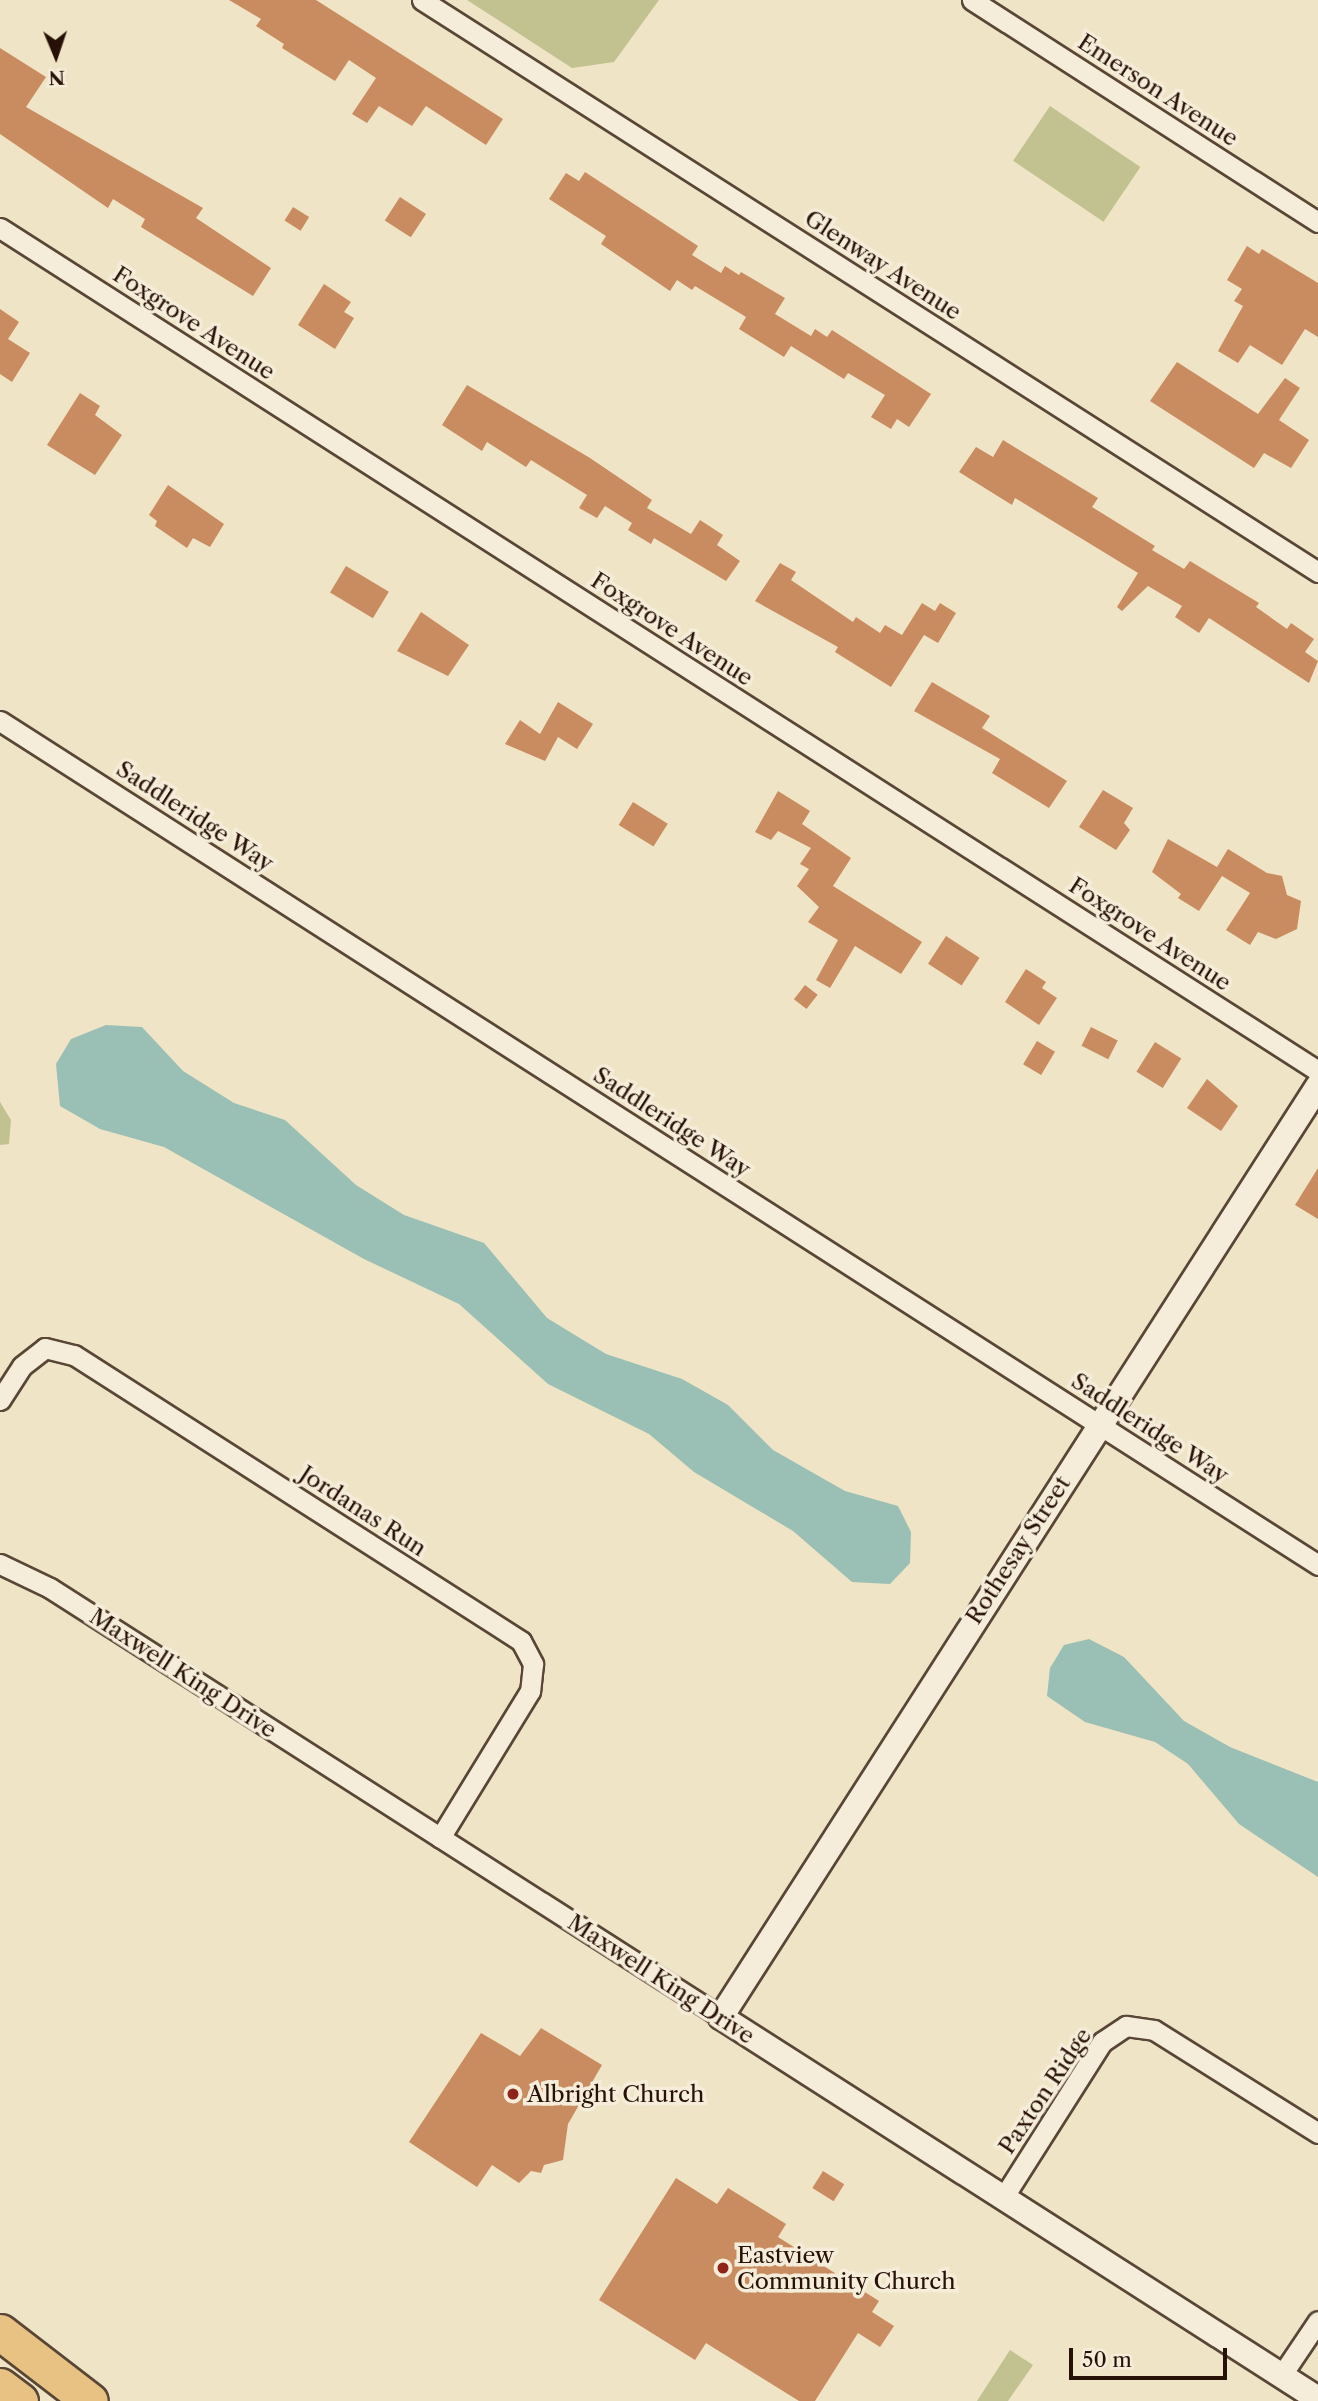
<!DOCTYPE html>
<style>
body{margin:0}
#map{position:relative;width:1318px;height:2401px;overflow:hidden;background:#efe4c5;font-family:"Libre Caslon Text",serif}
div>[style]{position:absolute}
.green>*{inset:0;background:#c1c290;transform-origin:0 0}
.water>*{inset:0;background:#9abfb4}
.building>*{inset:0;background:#c98c60;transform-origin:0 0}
.roads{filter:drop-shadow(2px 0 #594636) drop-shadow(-2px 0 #594636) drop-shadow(0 2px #594636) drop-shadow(0 -2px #594636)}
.minor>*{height:19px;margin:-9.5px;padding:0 9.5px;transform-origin:9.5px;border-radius:9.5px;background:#f5edd9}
.tertiary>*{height:24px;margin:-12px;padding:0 12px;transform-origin:12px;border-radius:12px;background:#f5edd9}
.motorway>*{height:35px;margin:-17.5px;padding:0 17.5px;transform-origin:17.5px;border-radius:17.5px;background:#e8c282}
.dots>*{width:19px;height:19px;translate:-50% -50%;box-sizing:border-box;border:4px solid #f5edd9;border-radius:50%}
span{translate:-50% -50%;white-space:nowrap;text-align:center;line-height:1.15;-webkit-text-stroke:7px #f5edd9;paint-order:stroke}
.street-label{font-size:23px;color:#271106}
.poi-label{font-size:23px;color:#271106}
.left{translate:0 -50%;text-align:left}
.north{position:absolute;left:21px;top:21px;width:70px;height:70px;-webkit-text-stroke:5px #f5edd9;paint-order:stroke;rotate:178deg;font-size:19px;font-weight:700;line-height:28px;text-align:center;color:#271106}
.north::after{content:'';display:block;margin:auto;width:24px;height:32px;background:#271106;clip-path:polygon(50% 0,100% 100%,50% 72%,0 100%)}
.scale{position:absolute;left:1069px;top:2348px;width:158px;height:32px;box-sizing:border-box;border:4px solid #271106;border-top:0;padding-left:9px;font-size:21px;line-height:24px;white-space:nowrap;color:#271106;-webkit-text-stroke:5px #f5edd9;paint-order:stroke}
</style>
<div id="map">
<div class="green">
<div style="clip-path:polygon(467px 0,659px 0,614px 62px,572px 68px)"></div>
<div style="left:1050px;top:106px;width:109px;height:66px;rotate:34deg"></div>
<div style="clip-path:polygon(0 1102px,11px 1120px,9px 1144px,0 1145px)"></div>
<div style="clip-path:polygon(1010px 2350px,1033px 2365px,1008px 2401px,977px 2401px)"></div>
</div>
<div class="water">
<div style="clip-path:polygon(106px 1025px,142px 1027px,183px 1071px,234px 1103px,285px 1120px,356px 1185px,404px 1215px,484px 1243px,547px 1318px,606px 1354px,682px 1379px,728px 1405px,773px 1450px,845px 1491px,898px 1506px,911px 1532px,910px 1563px,890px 1584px,852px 1582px,793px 1531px,694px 1472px,649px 1434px,548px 1384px,459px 1304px,364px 1259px,164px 1147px,100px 1129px,60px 1106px,56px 1064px,71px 1039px)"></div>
<div style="clip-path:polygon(1089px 1639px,1124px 1657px,1184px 1721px,1230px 1747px,1318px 1782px,1318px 1877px,1239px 1824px,1188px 1764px,1155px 1742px,1085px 1722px,1047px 1696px,1050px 1668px,1064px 1645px)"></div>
</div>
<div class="building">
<div style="clip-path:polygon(229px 0,316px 0,503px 119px,486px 145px,426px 106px,412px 126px,379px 106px,367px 123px,352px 114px,376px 78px,349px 60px,335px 81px,282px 48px,284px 44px,256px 26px,261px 19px)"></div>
<div style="clip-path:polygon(0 48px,46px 77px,26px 107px,203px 208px,196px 218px,271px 268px,253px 296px,141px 227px,145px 219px,113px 199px,108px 208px,0 134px)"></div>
<div style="clip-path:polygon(585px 172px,698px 246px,692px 255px,721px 273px,725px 266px,739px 275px,741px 272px,785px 298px,775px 314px,811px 336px,815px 329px,827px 337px,832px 330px,931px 394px,909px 427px,897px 419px,891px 429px,871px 417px,885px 395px,848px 373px,844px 379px,791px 346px,784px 357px,739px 329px,746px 317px,695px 286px,692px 290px,677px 280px,670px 291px,601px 244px,606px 236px,549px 199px,566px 173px,579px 181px)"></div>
<div style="left:400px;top:197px;width:31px;height:28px;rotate:33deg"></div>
<div style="left:293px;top:207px;width:19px;height:16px;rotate:32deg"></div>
<div style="clip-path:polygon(1247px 246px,1259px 254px,1262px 249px,1318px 283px,1318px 337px,1305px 329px,1282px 365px,1250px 345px,1238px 363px,1218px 351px,1243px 306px,1234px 301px,1242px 289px,1227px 280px)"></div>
<div style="clip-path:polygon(324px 284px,351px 302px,344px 312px,354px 318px,335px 349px,298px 325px)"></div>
<div style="clip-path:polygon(0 309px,19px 322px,8px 339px,30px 353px,12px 382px,0 374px)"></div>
<div style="clip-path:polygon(1177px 362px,1258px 414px,1285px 378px,1300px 388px,1279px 420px,1309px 440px,1291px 468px,1264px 453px,1254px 468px,1150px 401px)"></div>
<div style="clip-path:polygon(467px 385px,590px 458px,652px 500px,647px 508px,691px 534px,700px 520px,723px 535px,717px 545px,740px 561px,726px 581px,654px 538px,651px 544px,628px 530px,632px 523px,605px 506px,597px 518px,579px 508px,587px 495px,531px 460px,526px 467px,487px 442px,482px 451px,442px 425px)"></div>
<div style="clip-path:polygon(80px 393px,100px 406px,95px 415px,122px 435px,95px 475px,47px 445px)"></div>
<div style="clip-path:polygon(1003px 440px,1098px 498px,1092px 507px,1155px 546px,1152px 550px,1184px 569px,1190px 561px,1259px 603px,1256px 607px,1287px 629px,1291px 623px,1314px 639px,1305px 652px,1318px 661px,1309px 683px,1209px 618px,1199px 633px,1175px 617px,1182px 606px,1148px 586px,1122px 611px,1117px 607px,1138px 573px,1015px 498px,1012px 505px,959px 472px,976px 447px,993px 457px)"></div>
<div style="clip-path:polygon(168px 485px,224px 524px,210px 547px,193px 538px,187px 548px,155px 526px,157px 521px,149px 515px)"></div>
<div style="clip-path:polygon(780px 563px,796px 572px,791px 580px,853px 622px,856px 617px,880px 633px,885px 625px,902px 635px,922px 603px,935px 611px,940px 603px,956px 613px,938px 643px,924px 635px,891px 687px,835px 652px,838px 647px,755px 601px)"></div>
<div style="left:346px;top:566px;width:50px;height:31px;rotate:31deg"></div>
<div style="clip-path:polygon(421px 612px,469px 645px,448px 676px,397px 651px)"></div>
<div style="clip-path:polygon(932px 682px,990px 716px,982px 728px,1067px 781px,1049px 808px,992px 773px,1000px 759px,914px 711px)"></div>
<div style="clip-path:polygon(558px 702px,593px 724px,577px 749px,558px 737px,545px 761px,505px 744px,520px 720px,540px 734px)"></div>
<div style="clip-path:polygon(1103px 790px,1133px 808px,1124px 823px,1130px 830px,1116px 850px,1079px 827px)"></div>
<div style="clip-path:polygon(778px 791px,810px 811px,802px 824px,851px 858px,833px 886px,922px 942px,901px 974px,855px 946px,830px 988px,816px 980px,838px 940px,808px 922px,819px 907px,797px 886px,809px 869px,800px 864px,811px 848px,778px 831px,771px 840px,755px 832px)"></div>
<div style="left:633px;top:802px;width:41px;height:27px;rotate:32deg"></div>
<div style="clip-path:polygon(1168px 839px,1217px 867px,1228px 849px,1267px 873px,1282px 876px,1287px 895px,1301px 901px,1297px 929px,1276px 939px,1258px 932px,1250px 945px,1226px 930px,1250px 893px,1222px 876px,1199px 911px,1178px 898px,1181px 894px,1152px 872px)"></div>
<div style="left:946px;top:936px;width:40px;height:33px;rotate:33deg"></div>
<div style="clip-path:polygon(1026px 969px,1046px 982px,1042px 988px,1057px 998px,1039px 1025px,1005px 1002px)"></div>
<div style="left:805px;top:985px;width:16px;height:18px;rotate:38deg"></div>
<div style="left:1091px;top:1027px;width:30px;height:21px;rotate:27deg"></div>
<div style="left:1037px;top:1041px;width:21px;height:27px;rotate:31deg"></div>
<div style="left:1155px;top:1042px;width:31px;height:35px;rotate:32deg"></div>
<div style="clip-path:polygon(1207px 1079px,1238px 1106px,1221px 1131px,1187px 1108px)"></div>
<div style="clip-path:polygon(1318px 1168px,1318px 1219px,1295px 1205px)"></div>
<div style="clip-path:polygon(541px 2028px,602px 2065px,568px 2124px,563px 2160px,544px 2165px,541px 2173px,531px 2171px,519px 2183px,492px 2165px,477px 2187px,409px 2142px,481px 2033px,520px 2056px)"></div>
<div style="left:823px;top:2171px;width:25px;height:20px;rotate:32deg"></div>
<div style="clip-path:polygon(676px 2178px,717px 2204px,728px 2188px,786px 2224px,778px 2237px,879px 2301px,872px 2312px,894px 2326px,880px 2347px,858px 2333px,815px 2401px,799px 2401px,706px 2343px,695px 2360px,599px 2300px)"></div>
</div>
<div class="roads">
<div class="minor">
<div style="left:422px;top:0;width:1063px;rotate:32.55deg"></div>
<div style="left:972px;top:0;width:411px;rotate:32.7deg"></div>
<div style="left:0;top:228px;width:1565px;rotate:32.6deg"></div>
<div style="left:0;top:721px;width:1565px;rotate:32.63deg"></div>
<div style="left:0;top:1400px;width:40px;rotate:-57.1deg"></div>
<div style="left:22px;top:1366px;width:29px;rotate:-38deg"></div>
<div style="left:45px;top:1348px;width:30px;rotate:14deg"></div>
<div style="left:74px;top:1355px;width:531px;rotate:32.61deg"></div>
<div style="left:521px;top:1641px;width:26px;rotate:62deg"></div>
<div style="left:533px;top:1664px;width:27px;rotate:96deg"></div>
<div style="left:530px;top:1691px;width:172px;rotate:121.5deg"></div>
<div style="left:0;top:1564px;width:55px;rotate:25.6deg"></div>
<div style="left:50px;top:1588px;width:796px;rotate:32.59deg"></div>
<div style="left:1003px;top:2198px;width:185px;rotate:-57.6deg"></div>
<div style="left:1102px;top:2042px;width:29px;rotate:-34deg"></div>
<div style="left:1126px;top:2026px;width:28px;rotate:8deg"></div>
<div style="left:1154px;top:2030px;width:194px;rotate:32.1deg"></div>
<div style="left:1281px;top:2376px;width:66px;rotate:-56.1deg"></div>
</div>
<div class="tertiary">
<div style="left:1318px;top:1086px;width:1106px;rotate:122.67deg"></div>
<div style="left:721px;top:2017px;width:709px;rotate:32.61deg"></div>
</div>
<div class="motorway">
<div style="left:0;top:2332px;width:113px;rotate:37.5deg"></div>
<div style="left:0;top:2386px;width:25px;rotate:37deg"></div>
</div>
</div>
<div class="dots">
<div style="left:513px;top:2094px;background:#8f2418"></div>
<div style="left:723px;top:2268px;background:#8f2418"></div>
</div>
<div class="street-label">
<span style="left:1158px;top:90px;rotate:33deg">Emerson Avenue</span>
<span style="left:883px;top:265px;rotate:33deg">Glenway Avenue</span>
<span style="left:194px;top:323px;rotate:33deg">Foxgrove Avenue</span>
<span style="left:672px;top:629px;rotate:33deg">Foxgrove Avenue</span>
<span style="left:195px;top:816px;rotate:33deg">Saddleridge Way</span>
<span style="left:1150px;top:934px;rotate:33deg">Foxgrove Avenue</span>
<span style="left:672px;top:1122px;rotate:33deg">Saddleridge Way</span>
<span style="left:1150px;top:1428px;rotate:33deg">Saddleridge Way</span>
<span style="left:363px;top:1511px;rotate:33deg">Jordanas Run</span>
<span style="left:1018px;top:1550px;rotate:-57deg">Rothesay Street</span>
<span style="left:183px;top:1673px;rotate:33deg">Maxwell King Drive</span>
<span style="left:661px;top:1979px;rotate:33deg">Maxwell King Drive</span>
<span style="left:1045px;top:2091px;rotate:-56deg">Paxton Ridge</span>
</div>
<div class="poi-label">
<span class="left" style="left:527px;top:2094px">Albright Church</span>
<span class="left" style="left:737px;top:2268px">Eastview<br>Community Church</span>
</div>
<div class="north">N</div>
<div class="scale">50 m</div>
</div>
